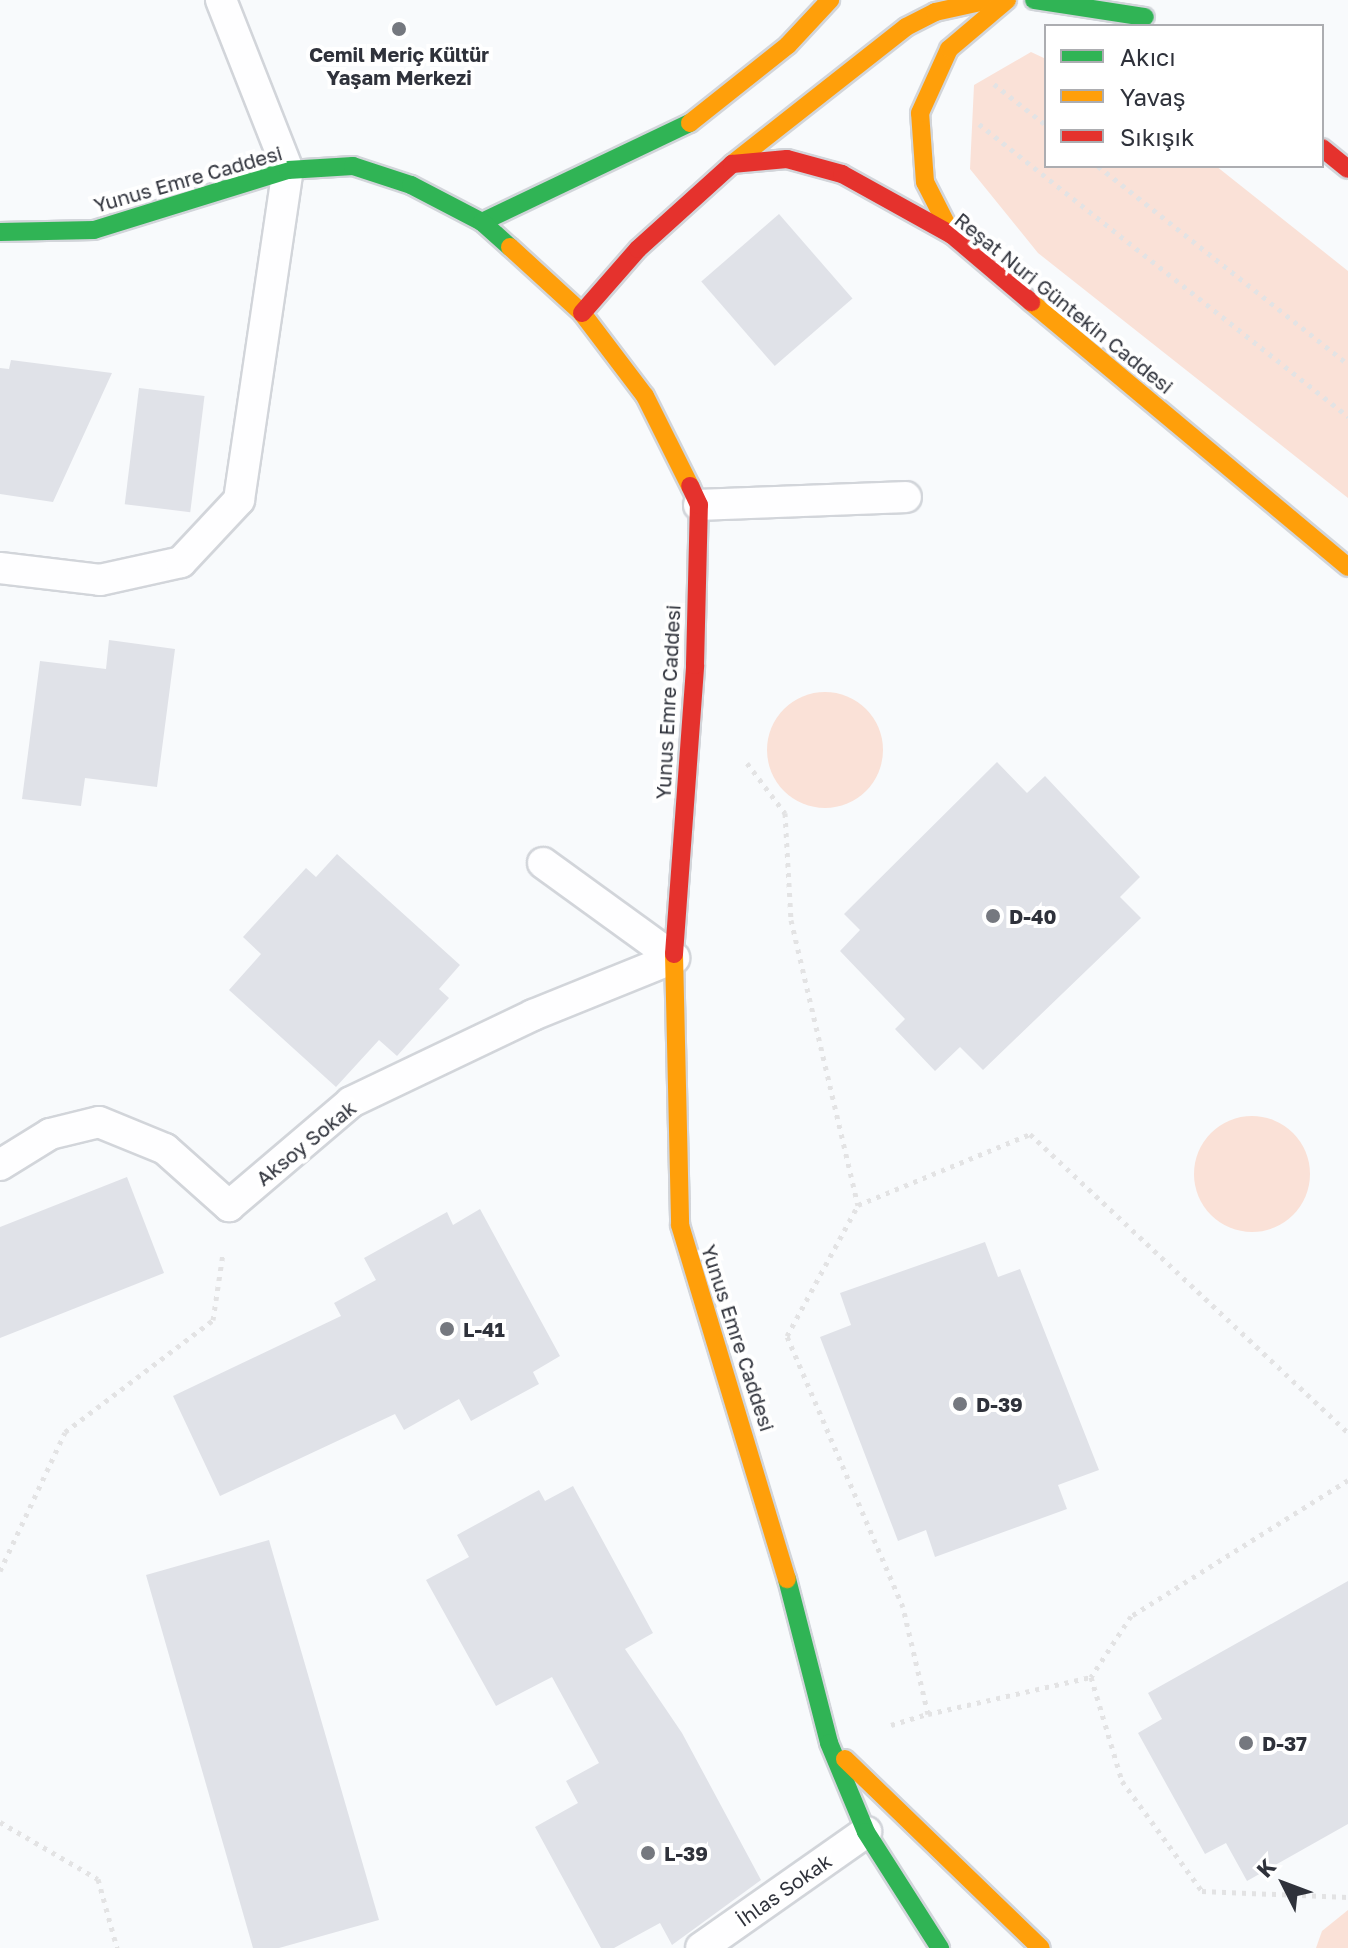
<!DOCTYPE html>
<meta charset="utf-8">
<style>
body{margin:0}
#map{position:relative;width:1348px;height:1948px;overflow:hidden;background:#f8fafc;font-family:"Golos Text",sans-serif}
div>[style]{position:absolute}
.green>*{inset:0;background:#fae1d7}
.round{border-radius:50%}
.building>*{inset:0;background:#e0e2e8;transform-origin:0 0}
.path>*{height:5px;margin-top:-2.5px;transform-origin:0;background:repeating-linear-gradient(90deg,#e3e3e4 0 4px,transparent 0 10px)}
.roads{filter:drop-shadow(2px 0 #d2d5da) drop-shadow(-2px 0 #d2d5da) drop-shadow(0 2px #d2d5da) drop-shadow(0 -2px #d2d5da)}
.lane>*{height:30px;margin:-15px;padding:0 15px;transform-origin:15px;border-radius:15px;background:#fefeff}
.fast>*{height:18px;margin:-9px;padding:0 9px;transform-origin:9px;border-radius:9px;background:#30b455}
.slow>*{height:18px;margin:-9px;padding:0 9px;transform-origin:9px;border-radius:9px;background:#ff9f0a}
.jam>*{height:18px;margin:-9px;padding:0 9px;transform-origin:9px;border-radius:9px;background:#e5322d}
.dots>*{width:22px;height:22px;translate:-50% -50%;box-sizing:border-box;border:4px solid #fff;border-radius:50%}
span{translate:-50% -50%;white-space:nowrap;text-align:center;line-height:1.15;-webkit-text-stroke:8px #fff;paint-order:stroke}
.poi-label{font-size:20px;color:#2f323b;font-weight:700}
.left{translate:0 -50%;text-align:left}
.street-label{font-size:20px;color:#2f323b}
.legend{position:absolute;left:1044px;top:24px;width:280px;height:144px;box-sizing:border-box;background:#fff;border:2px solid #acadb1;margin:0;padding:10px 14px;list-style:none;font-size:24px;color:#2f323b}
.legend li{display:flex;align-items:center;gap:16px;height:40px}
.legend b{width:40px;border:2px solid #acadb1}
.north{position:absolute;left:1244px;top:1844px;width:80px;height:80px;-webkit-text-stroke:6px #fff;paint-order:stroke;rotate:312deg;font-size:22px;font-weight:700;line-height:32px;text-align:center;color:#2f323b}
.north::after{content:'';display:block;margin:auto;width:28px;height:36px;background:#2f323b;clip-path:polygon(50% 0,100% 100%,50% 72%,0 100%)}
</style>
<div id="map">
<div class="green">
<div style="clip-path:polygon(1031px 52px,1046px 59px,1046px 166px,1216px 166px,1348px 271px,1348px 498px,1038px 253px,970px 169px,974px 85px)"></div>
<div class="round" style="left:767px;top:692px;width:116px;height:116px"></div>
<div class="round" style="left:1194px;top:1116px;width:116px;height:116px"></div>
<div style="clip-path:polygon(1348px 1910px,1348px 1948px,1316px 1948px,1322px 1931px)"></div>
</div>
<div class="building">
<div style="left:779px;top:214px;width:112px;height:103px;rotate:49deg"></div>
<div style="clip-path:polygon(11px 360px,112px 373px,53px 502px,0 494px,0 368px,9px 369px)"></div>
<div style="left:139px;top:388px;width:66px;height:117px;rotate:7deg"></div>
<div style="clip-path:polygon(109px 640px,175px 649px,157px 787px,85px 778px,81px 806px,22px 799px,40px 661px,106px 669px)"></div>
<div style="clip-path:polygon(997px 762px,1027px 793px,1045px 776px,1140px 877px,1120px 897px,1141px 918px,983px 1070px,960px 1047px,935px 1071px,895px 1029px,905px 1019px,840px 951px,860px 930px,844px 914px)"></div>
<div style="clip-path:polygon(337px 854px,460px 965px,439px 989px,449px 998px,397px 1056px,379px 1040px,336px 1087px,229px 990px,261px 954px,243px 937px,306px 868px,316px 877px)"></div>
<div style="clip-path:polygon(127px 1177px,164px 1273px,0 1338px,0 1227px)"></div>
<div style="clip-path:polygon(480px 1209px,560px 1356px,533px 1372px,539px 1384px,471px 1421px,459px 1399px,404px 1430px,395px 1414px,220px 1496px,173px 1396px,341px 1316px,334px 1303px,376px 1280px,364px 1258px,447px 1212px,453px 1225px)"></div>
<div style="clip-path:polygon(985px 1242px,998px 1277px,1020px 1269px,1099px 1470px,1058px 1485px,1067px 1509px,935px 1557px,926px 1530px,898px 1541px,820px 1337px,851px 1325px,840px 1293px)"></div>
<div style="clip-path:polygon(573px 1486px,653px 1633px,625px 1649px,682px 1733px,761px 1880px,672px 1945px,660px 1923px,614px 1948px,601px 1948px,535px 1827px,578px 1803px,566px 1781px,599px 1763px,552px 1677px,496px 1706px,426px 1580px,469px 1557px,457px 1535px,539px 1490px,545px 1501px)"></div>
<div style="clip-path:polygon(269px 1540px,379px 1920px,279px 1948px,253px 1948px,146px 1575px)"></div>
<div style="clip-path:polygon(1348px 1581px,1348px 1824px,1247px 1881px,1226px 1843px,1205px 1854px,1138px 1733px,1162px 1719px,1148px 1693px)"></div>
</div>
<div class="path">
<div style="left:994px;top:84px;width:66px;rotate:38.3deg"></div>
<div style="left:979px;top:124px;width:471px;rotate:38.4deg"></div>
<div style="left:1098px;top:166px;width:319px;rotate:38.4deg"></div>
<div style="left:747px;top:763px;width:63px;rotate:52.8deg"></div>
<div style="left:785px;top:813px;width:107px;rotate:86.8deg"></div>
<div style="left:791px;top:920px;width:293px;rotate:76.8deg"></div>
<div style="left:1348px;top:1480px;width:256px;rotate:147.9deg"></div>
<div style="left:1131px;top:1616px;width:73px;rotate:123.3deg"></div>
<div style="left:1091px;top:1677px;width:109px;rotate:73.4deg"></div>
<div style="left:1122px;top:1781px;width:136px;rotate:54deg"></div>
<div style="left:1202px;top:1891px;width:146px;rotate:2.4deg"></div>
<div style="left:0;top:1571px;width:153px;rotate:-64.9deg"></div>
<div style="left:65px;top:1432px;width:186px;rotate:-37.1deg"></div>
<div style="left:213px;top:1320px;width:68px;rotate:-81.5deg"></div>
<div style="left:928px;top:1714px;width:167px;rotate:-12.8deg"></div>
<div style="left:891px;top:1725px;width:39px;rotate:-17deg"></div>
<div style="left:928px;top:1714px;width:110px;rotate:-103.2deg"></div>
<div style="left:903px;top:1607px;width:295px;rotate:-113.2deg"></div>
<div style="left:787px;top:1336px;width:149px;rotate:-61.5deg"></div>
<div style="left:858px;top:1205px;width:186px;rotate:-22.4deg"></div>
<div style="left:1030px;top:1134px;width:436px;rotate:43.2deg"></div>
<div style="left:0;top:1822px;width:113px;rotate:30.2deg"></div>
<div style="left:98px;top:1879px;width:72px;rotate:74.6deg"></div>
</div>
<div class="roads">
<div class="lane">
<div style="left:699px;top:505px;width:207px;rotate:-2.2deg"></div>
<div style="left:0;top:568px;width:101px;rotate:6.8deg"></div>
<div style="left:100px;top:580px;width:83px;rotate:-12.5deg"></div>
<div style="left:181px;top:562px;width:85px;rotate:-46.9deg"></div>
<div style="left:239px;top:500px;width:334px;rotate:-81.6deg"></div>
<div style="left:288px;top:170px;width:183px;rotate:-111.5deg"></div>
<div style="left:543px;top:863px;width:162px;rotate:35.9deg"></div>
<div style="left:0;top:1165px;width:59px;rotate:-31.8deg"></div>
<div style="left:50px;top:1134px;width:50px;rotate:-13.8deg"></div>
<div style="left:99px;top:1122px;width:71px;rotate:22.2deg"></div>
<div style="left:165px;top:1149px;width:86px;rotate:41.7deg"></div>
<div style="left:229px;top:1206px;width:160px;rotate:-40.4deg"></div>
<div style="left:351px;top:1102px;width:202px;rotate:-25.5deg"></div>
<div style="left:533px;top:1015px;width:152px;rotate:-22deg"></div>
<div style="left:701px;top:1948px;width:202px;rotate:-35.1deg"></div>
</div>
<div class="fast">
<div style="left:1034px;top:0;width:112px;rotate:8.7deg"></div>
<div style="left:482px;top:222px;width:230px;rotate:-25.5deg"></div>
<div style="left:0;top:232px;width:94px;rotate:-1.2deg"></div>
<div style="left:94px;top:230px;width:203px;rotate:-17.2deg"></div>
<div style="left:288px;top:170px;width:65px;rotate:-3.5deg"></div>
<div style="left:353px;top:166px;width:61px;rotate:18.1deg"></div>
<div style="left:411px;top:185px;width:80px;rotate:27.5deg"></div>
<div style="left:482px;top:222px;width:38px;rotate:42deg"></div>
<div style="left:787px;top:1579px;width:169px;rotate:75.6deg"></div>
<div style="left:829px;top:1743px;width:96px;rotate:67.4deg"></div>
<div style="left:866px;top:1832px;width:138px;rotate:57.5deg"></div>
</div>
<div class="slow">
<div style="left:690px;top:123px;width:125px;rotate:-38.5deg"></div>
<div style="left:788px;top:45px;width:62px;rotate:-47deg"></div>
<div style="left:732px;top:164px;width:221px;rotate:-38.2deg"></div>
<div style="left:906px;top:27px;width:33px;rotate:-27deg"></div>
<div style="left:935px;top:12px;width:56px;rotate:-12.3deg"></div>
<div style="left:952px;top:235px;width:59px;rotate:-117deg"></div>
<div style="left:925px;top:182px;width:69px;rotate:-94.1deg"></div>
<div style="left:920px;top:113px;width:70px;rotate:-65.6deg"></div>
<div style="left:949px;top:49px;width:76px;rotate:-40.2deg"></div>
<div style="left:510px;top:247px;width:98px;rotate:42.5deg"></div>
<div style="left:582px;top:313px;width:104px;rotate:52.8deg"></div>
<div style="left:645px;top:396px;width:101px;rotate:63.4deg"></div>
<div style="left:1031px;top:302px;width:413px;rotate:39.9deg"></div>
<div style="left:674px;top:954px;width:271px;rotate:88.7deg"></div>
<div style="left:680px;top:1225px;width:370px;rotate:73.2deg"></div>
<div style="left:845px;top:1759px;width:272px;rotate:44deg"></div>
</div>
<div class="jam">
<div style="left:1322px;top:148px;width:33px;rotate:39deg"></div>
<div style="left:582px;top:313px;width:85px;rotate:-48.8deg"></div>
<div style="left:638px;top:249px;width:127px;rotate:-42.1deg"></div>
<div style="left:732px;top:164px;width:55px;rotate:-5.2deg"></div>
<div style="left:787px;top:159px;width:57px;rotate:15.3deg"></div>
<div style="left:842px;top:174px;width:126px;rotate:29deg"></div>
<div style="left:952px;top:235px;width:104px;rotate:40.3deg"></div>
<div style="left:674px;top:954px;width:290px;rotate:-85.8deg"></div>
<div style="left:695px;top:665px;width:160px;rotate:-88.6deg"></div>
<div style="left:699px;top:505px;width:21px;rotate:-115deg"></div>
</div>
</div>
<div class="dots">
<div style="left:399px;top:29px;background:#75787f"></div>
<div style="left:993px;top:916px;background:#75787f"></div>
<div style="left:447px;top:1329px;background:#75787f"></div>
<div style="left:960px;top:1404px;background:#75787f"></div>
<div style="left:1246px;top:1743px;background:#75787f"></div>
<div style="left:648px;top:1853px;background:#75787f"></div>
</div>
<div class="poi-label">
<span style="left:399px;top:66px">Cemil Meriç Kültür<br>Yaşam Merkezi</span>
<span class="left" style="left:1009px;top:916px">D-40</span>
<span class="left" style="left:463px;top:1329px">L-41</span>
<span class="left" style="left:976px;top:1404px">D-39</span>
<span class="left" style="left:1262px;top:1743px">D-37</span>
<span class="left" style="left:664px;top:1853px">L-39</span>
</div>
<div class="street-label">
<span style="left:188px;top:179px;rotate:-16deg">Yunus Emre Caddesi</span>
<span style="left:1064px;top:303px;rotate:39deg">Reşat Nuri Güntekin Caddesi</span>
<span style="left:668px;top:702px;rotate:-87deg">Yunus Emre Caddesi</span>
<span style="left:306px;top:1143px;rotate:-39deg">Aksoy Sokak</span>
<span style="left:738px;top:1338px;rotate:72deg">Yunus Emre Caddesi</span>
<span style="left:784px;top:1890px;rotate:-35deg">İhlas Sokak</span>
</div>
<ul class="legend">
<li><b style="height:10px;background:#30b455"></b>Akıcı</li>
<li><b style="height:10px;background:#ff9f0a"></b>Yavaş</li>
<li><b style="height:10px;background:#e5322d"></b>Sıkışık</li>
</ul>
<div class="north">K</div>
</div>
